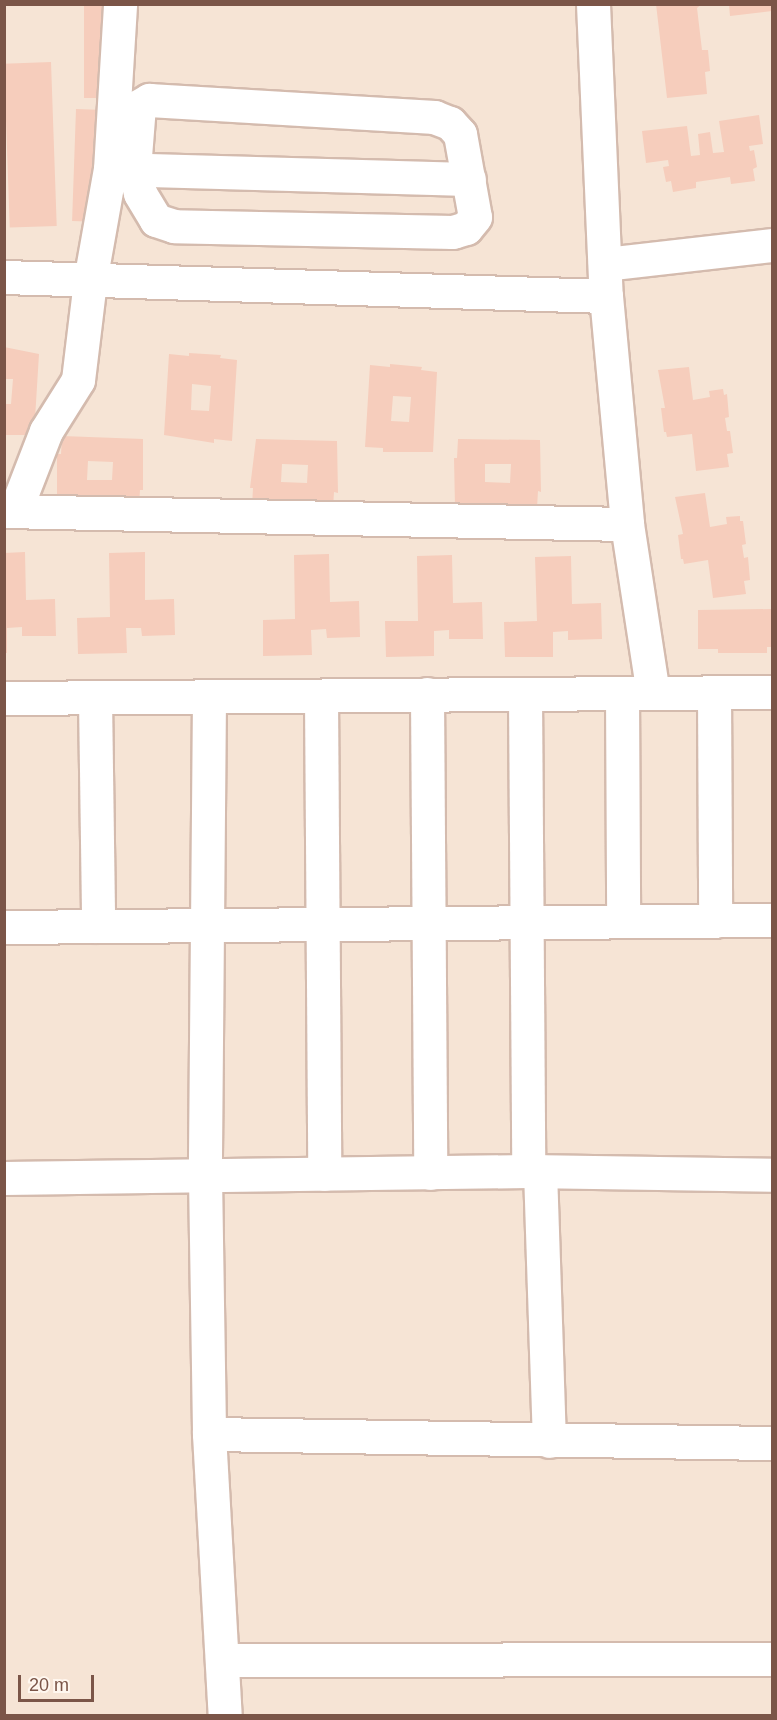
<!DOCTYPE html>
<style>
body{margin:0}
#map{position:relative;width:777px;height:1720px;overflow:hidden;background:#fef3e7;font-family:Helvetica,sans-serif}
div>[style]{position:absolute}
.residential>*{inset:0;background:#f6e4d5;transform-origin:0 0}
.building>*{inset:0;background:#f6cdbc;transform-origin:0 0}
.roads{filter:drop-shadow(2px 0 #d4bbae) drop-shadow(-2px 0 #d4bbae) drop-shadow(0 2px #d4bbae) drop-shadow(0 -2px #d4bbae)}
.minor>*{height:33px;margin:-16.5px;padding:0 16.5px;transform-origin:16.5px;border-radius:16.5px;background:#fff}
span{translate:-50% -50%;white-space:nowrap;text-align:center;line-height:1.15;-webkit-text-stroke:4.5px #fff7ef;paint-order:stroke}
.frame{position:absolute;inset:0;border:6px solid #7b5548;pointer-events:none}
.scale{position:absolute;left:18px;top:1675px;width:76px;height:27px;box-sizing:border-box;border:3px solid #7b5548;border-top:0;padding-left:8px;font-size:18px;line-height:21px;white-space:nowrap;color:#7b5548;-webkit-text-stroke:4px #fff7ef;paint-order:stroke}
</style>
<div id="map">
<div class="residential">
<div style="left:5px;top:5px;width:767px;height:1710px"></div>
</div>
<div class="building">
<div style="left:84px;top:4px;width:25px;height:94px"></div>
<div style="clip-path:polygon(656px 4px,702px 4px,697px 8px,702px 50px,708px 50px,710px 71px,705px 72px,707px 94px,667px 98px)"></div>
<div style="clip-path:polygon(729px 5px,772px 5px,772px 11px,730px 16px)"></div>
<div style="left:51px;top:62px;width:164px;height:47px;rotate:88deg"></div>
<div style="left:76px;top:109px;width:28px;height:112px;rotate:2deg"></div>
<div style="clip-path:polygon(759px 115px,763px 144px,749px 146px,750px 151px,754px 150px,757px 167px,753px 169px,755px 181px,731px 184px,730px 177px,696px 182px,696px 188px,673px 192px,671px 181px,666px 182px,663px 167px,669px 166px,668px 160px,646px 163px,642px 131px,687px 126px,691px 156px,700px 155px,698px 134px,710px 132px,713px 153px,724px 152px,719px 121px)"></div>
<div style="clip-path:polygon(4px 347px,39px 354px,34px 435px,4px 435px,4px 404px,11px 404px,13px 379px,4px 379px)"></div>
<div style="clip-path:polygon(evenodd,189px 353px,221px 355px,220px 358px,237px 360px,232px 441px,214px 439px,214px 443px,164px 435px,169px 354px,189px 356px,189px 353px,192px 384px,211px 386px,209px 411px,191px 410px,192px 384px)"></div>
<div style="clip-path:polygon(evenodd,390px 364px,422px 367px,421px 370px,437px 372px,433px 452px,383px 452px,383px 448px,365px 447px,370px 365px,390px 367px,390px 364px,393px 396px,411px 397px,409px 422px,391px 421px,393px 396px)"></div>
<div style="clip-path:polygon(689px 367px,693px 400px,710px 397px,709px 391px,723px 389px,724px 395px,727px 394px,729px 417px,725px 418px,727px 431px,730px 431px,733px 453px,727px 454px,729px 467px,696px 471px,692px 434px,667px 437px,666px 432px,664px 432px,661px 408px,665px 408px,658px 370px)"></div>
<div style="clip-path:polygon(evenodd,62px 436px,143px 439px,143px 490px,140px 490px,139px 506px,57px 504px,57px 454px,61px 454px,62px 436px,88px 461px,113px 462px,112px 480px,87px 480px,88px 461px)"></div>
<div style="clip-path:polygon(evenodd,256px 439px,337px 441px,338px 493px,334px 492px,333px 508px,252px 506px,253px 488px,250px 488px,256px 439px,282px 464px,308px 465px,307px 483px,281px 482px,282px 464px)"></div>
<div style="clip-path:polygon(evenodd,458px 439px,540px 440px,541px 492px,538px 491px,537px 508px,455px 507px,454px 458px,457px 458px,458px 439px,485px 464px,511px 464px,510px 483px,485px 482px,485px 464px)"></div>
<div style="clip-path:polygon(705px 493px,710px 527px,727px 524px,726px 517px,740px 516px,740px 521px,743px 521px,746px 544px,742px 545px,744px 558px,748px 557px,750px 580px,744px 581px,746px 594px,713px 598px,708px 560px,684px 564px,683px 559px,681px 559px,678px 535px,683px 534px,675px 497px)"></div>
<div style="clip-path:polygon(25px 552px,26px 600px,55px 599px,56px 636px,22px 636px,22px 627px,7px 628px,7px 653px,4px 653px,4px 553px)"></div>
<div style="clip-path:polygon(145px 552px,145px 600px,174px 599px,175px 635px,142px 636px,141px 628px,126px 628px,127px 653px,78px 654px,77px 618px,110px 617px,109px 553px)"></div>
<div style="clip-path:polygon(329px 554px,330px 602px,359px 601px,360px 637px,327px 638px,326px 629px,311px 630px,312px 655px,263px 656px,263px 620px,295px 619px,294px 555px)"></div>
<div style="clip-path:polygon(452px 555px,453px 603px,482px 602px,483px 639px,449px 639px,449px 630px,434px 631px,434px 656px,386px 657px,385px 621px,418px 621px,417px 556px)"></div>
<div style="clip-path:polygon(571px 556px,572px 604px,601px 603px,602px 639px,568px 640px,568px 631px,553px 632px,553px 657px,505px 657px,504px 622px,537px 621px,535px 557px)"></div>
<div style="clip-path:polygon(772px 609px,772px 647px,767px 647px,767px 653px,718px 653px,718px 649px,698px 649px,698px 610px)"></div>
</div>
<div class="roads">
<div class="minor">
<div style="left:593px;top:4px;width:292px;rotate:87.5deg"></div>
<div style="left:606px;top:296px;width:229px;rotate:84.7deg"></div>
<div style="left:627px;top:524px;width:171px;rotate:81.3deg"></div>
<div style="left:149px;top:100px;width:286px;rotate:3.4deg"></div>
<div style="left:434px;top:117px;width:17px;rotate:21deg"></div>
<div style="left:450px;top:123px;width:15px;rotate:48deg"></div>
<div style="left:460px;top:134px;width:84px;rotate:79.8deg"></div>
<div style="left:475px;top:217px;width:14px;rotate:129deg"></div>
<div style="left:466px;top:228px;width:14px;rotate:163deg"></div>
<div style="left:453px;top:232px;width:279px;rotate:-178.8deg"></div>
<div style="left:174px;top:226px;width:19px;rotate:-162deg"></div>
<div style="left:156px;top:220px;width:31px;rotate:-121deg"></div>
<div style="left:140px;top:193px;width:25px;rotate:-104deg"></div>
<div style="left:134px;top:169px;width:63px;rotate:-85.5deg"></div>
<div style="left:139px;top:106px;width:12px;rotate:-31deg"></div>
<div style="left:112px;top:169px;width:357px;rotate:1.6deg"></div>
<div style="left:605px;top:264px;width:168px;rotate:-6.5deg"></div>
<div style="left:4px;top:277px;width:602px;rotate:1.81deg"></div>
<div style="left:4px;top:511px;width:623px;rotate:1.2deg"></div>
<div style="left:15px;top:511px;width:86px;rotate:-68.8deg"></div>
<div style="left:46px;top:431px;width:60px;rotate:-57.9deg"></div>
<div style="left:78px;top:380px;width:100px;rotate:-83.1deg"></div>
<div style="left:90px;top:281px;width:114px;rotate:-79.9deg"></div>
<div style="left:110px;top:169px;width:165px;rotate:-86.5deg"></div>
<div style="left:714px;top:692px;width:229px;rotate:89.7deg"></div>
<div style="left:622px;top:693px;width:228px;rotate:89.7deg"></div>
<div style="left:427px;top:694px;width:479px;rotate:89.6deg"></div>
<div style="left:525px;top:694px;width:477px;rotate:89.6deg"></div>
<div style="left:321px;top:696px;width:478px;rotate:89.6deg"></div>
<div style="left:209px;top:697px;width:479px;rotate:90.5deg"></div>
<div style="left:205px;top:1176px;width:258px;rotate:89.1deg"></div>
<div style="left:209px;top:1434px;width:282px;rotate:86.8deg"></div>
<div style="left:4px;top:698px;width:768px;rotate:-0.45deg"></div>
<div style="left:95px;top:698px;width:228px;rotate:89.2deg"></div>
<div style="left:4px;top:927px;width:768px;rotate:-0.52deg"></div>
<div style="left:540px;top:1171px;width:270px;rotate:88.1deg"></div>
<div style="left:4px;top:1178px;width:524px;rotate:-0.77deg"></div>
<div style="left:528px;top:1171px;width:244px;rotate:0.9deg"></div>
<div style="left:209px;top:1434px;width:563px;rotate:0.92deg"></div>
<div style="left:223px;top:1660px;width:549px;rotate:-0.1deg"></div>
</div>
</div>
<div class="frame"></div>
<div class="scale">20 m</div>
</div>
